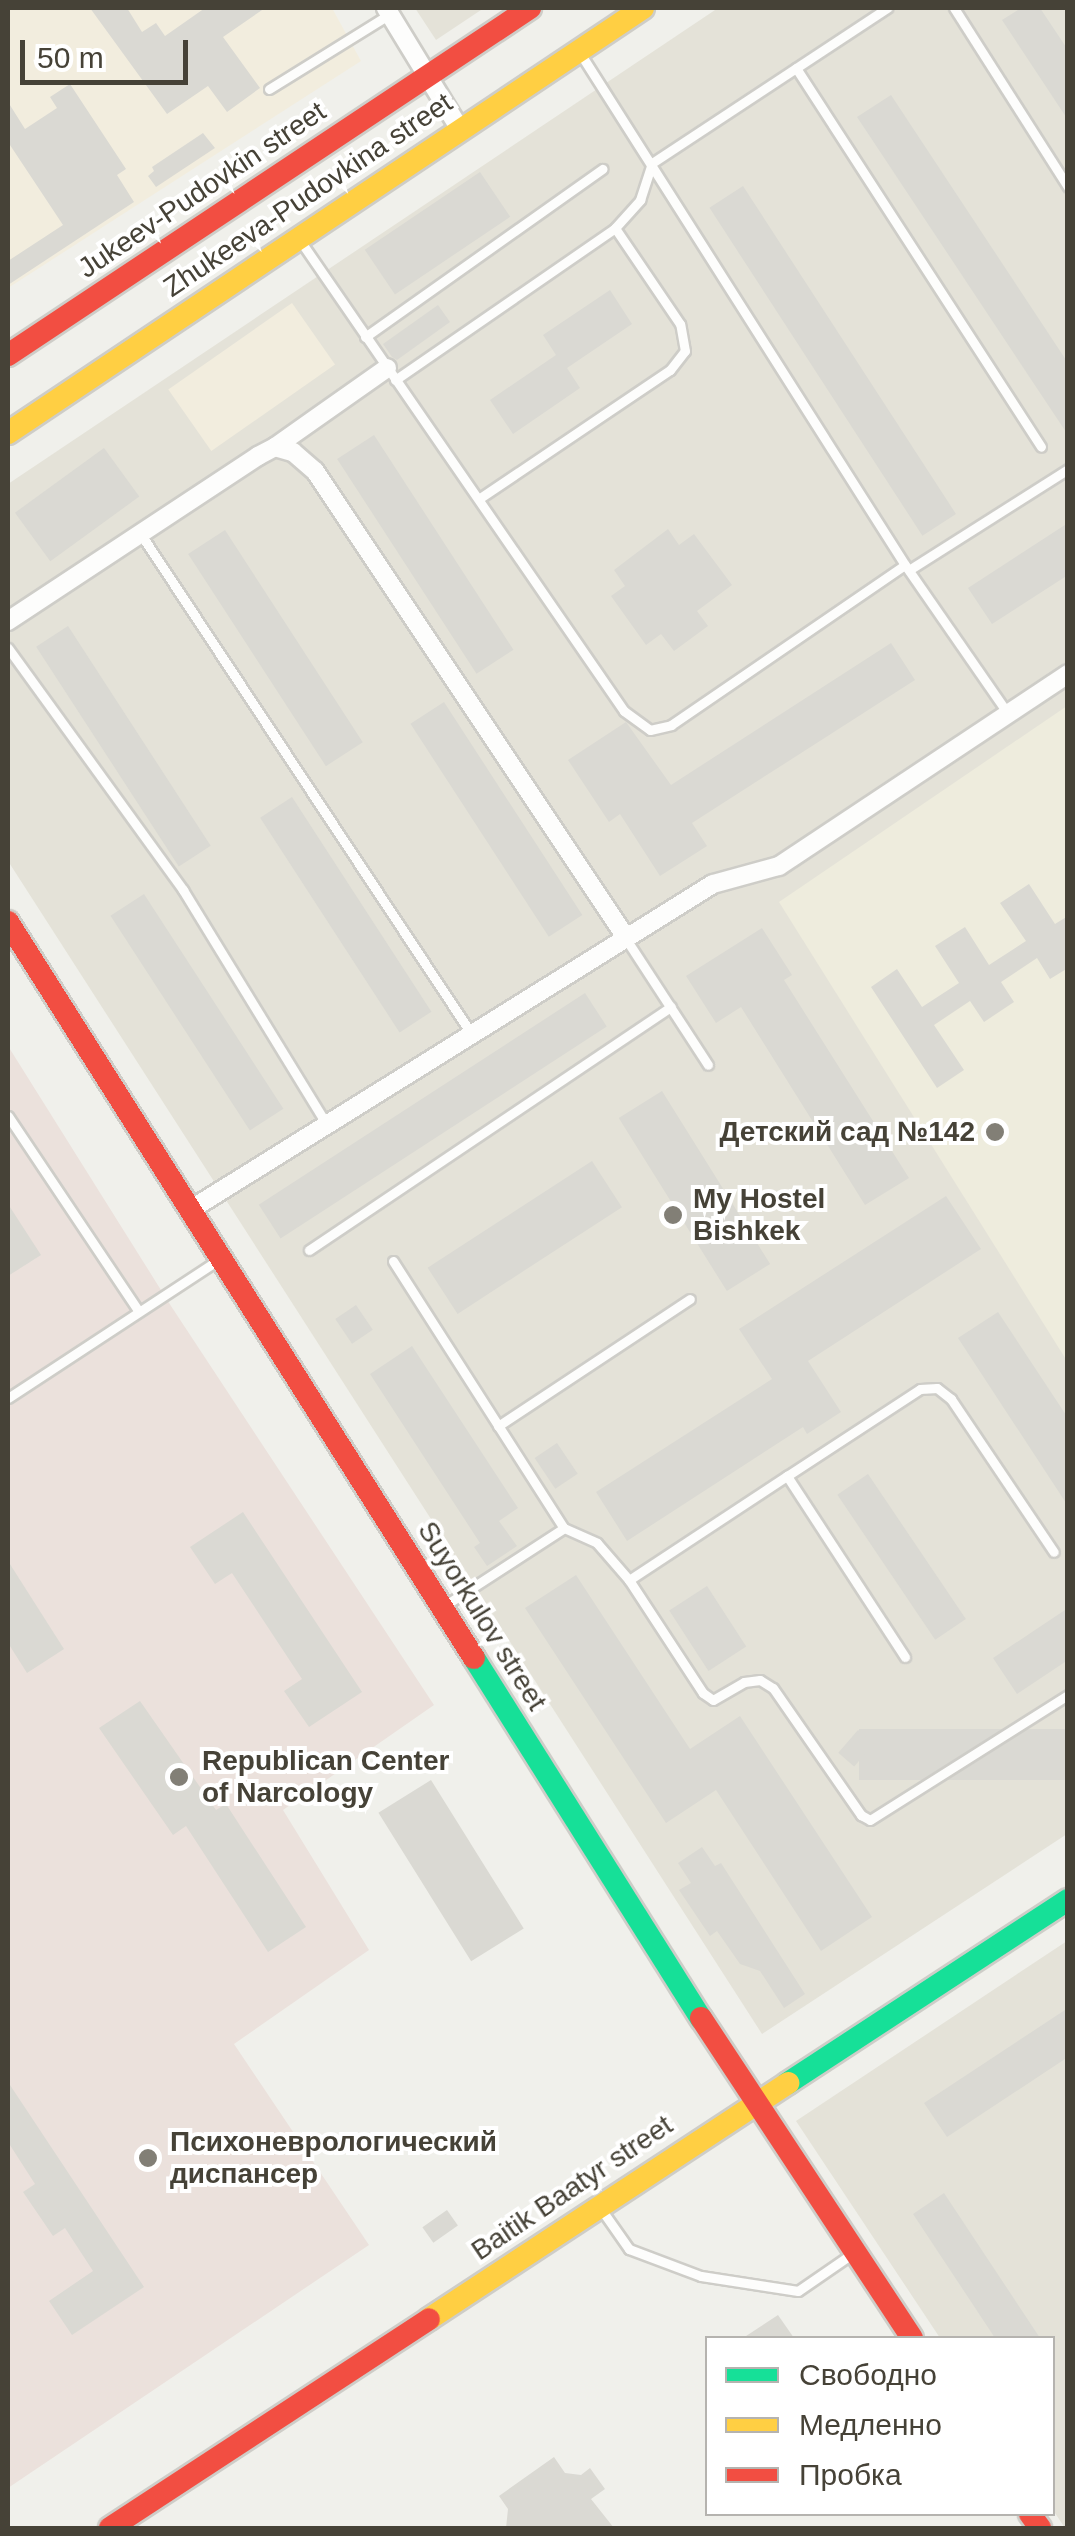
<!DOCTYPE html>
<meta charset="utf-8">
<style>
body{margin:0}
#map{position:relative;width:1075px;height:2536px;overflow:hidden;background:#f0f0eb;font-family:Helvetica,sans-serif}
div>[style]{position:absolute}
.residential>*{inset:0;background:#e4e2d8}
.commercial>*{inset:0;background:#f2edde;transform-origin:0 0}
.education>*{inset:0;background:#eeecdd}
.medical>*{inset:0;background:#ebe1dc}
.building>*{inset:0;background:#dad9d3;transform-origin:0 0}
.roads{filter:drop-shadow(2px 0 #cecdc8) drop-shadow(-2px 0 #cecdc8) drop-shadow(0 2px #cecdc8) drop-shadow(0 -2px #cecdc8)}
.lane>*{height:9px;margin:-4.5px;padding:0 4.5px;transform-origin:4.5px;border-radius:4.5px;background:#fdfdfc}
.street>*{height:18px;margin:-9px;padding:0 9px;transform-origin:9px;border-radius:9px;background:#fdfdfc}
.fast>*{height:22px;margin:-11px;padding:0 11px;transform-origin:11px;border-radius:11px;background:#16e098}
.slow>*{height:22px;margin:-11px;padding:0 11px;transform-origin:11px;border-radius:11px;background:#ffcf43}
.jam>*{height:22px;margin:-11px;padding:0 11px;transform-origin:11px;border-radius:11px;background:#f24e42}
.dots>*{width:28px;height:28px;translate:-50% -50%;box-sizing:border-box;border:5px solid #fff;border-radius:50%}
span{translate:-50% -50%;white-space:nowrap;text-align:center;line-height:1.15;-webkit-text-stroke:8px #fff;paint-order:stroke}
.street-label{font-size:28px;color:#464237}
.poi-label{font-size:28px;color:#464237;font-weight:700}
.right{translate:-100% -50%;text-align:right}
.left{translate:0 -50%;text-align:left}
.frame{position:absolute;inset:0;border:10px solid #464237;pointer-events:none}
.legend{position:absolute;left:705px;top:2336px;width:350px;height:180px;box-sizing:border-box;background:#fff;border:2px solid #b5b3af;margin:0;padding:12px 18px;list-style:none;font-size:30px;color:#464237}
.legend li{display:flex;align-items:center;gap:20px;height:50px}
.legend b{width:50px;border:2px solid #b5b3af}
.scale{position:absolute;left:20px;top:40px;width:168px;height:45px;box-sizing:border-box;border:5px solid #464237;border-top:0;padding-left:12px;font-size:30px;line-height:35px;white-space:nowrap;color:#464237;-webkit-text-stroke:8px #fff;paint-order:stroke}
</style>
<div id="map">
<div class="residential">
<div style="clip-path:polygon(415px 8px,484px 8px,436px 40px)"></div>
<div style="clip-path:polygon(718px 8px,1067px 8px,1067px 1834px,762px 2034px,8px 861px,8px 484px)"></div>
<div style="clip-path:polygon(1067px 1941px,1067px 2528px,1065px 2528px,1053px 2510px,1052px 2338px,940px 2338px,796px 2121px)"></div>
</div>
<div class="commercial">
<div style="clip-path:polygon(8px 8px,332px 8px,361px 61px,8px 288px)"></div>
<div style="left:292px;top:303px;width:75px;height:151px;rotate:55deg"></div>
</div>
<div class="education">
<div style="clip-path:polygon(1067px 706px,1067px 1361px,779px 902px)"></div>
</div>
<div class="medical">
<div style="clip-path:polygon(8px 1046px,171px 1306px,434px 1705px,283px 1810px,369px 1950px,234px 2044px,369px 2245px,8px 2488px)"></div>
</div>
<div class="building">
<div style="clip-path:polygon(90px 8px,127px 8px,142px 32px,156px 23px,165px 36px,205px 8px,265px 8px,223px 37px,260px 88px,227px 112px,208px 86px,167px 114px)"></div>
<div style="clip-path:polygon(1021px 8px,1040px 8px,1068px 50px,1068px 120px,1002px 20px)"></div>
<div style="clip-path:polygon(70px 84px,126px 169px,117px 175px,134px 202px,8px 285px,8px 261px,63px 225px,8px 142px,8px 102px,25px 129px,57px 108px,50px 97px)"></div>
<div style="clip-path:polygon(891px 95px,1068px 363px,1068px 435px,857px 117px)"></div>
<div style="clip-path:polygon(203px 133px,215px 148px,156px 187px,148px 176px,154px 171px,152px 167px)"></div>
<div style="left:480px;top:172px;width:54px;height:139px;rotate:56deg"></div>
<div style="left:743px;top:186px;width:391px;height:40px;rotate:57deg"></div>
<div style="clip-path:polygon(610px 290px,632px 324px,567px 368px,580px 388px,513px 434px,490px 400px,556px 355px,543px 335px)"></div>
<div style="clip-path:polygon(438px 305px,450px 322px,397px 360px,392px 357px,383px 344px)"></div>
<div style="left:374px;top:435px;width:256px;height:44px;rotate:57deg"></div>
<div style="left:104px;top:448px;width:60px;height:110px;rotate:54deg"></div>
<div style="clip-path:polygon(1068px 523px,1068px 575px,992px 624px,968px 588px)"></div>
<div style="clip-path:polygon(668px 529px,679px 545px,694px 534px,732px 585px,697px 611px,708px 626px,674px 651px,661px 634px,646px 645px,611px 596px,625px 586px,614px 570px)"></div>
<div style="left:225px;top:530px;width:253px;height:44px;rotate:57deg"></div>
<div style="left:68px;top:626px;width:262px;height:38px;rotate:57deg"></div>
<div style="clip-path:polygon(891px 643px,915px 680px,692px 823px,707px 846px,660px 876px,620px 814px,609px 822px,568px 760px,626px 722px,671px 785px)"></div>
<div style="left:444px;top:702px;width:254px;height:40px;rotate:57deg"></div>
<div style="left:292px;top:797px;width:256px;height:38px;rotate:57deg"></div>
<div style="clip-path:polygon(1029px 884px,1055px 924px,1068px 916px,1068px 968px,1050px 979px,1037px 958px,1001px 982px,1014px 1002px,984px 1022px,970px 1001px,934px 1025px,964px 1070px,937px 1088px,871px 987px,897px 969px,922px 1007px,959px 983px,935px 946px,965px 927px,989px 965px,1026px 941px,1000px 903px)"></div>
<div style="left:144px;top:894px;width:256px;height:40px;rotate:57deg"></div>
<div style="clip-path:polygon(762px 928px,792px 975px,784px 980px,909px 1178px,865px 1205px,741px 1007px,716px 1023px,686px 976px)"></div>
<div style="left:585px;top:993px;width:40px;height:389px;rotate:57deg"></div>
<div style="left:662px;top:1091px;width:204px;height:51px;rotate:58deg"></div>
<div style="left:592px;top:1161px;width:55px;height:196px;rotate:57deg"></div>
<div style="clip-path:polygon(946px 1196px,981px 1249px,808px 1361px,841px 1412px,807px 1434px,803px 1427px,627px 1541px,596px 1492px,772px 1379px,739px 1329px)"></div>
<div style="clip-path:polygon(8px 1204px,41px 1255px,8px 1276px)"></div>
<div style="left:356px;top:1305px;width:30px;height:25px;rotate:56deg"></div>
<div style="clip-path:polygon(998px 1312px,1068px 1418px,1068px 1506px,958px 1338px)"></div>
<div style="clip-path:polygon(412px 1346px,518px 1508px,499px 1521px,517px 1546px,487px 1566px,474px 1547px,480px 1543px,370px 1374px)"></div>
<div style="left:557px;top:1443px;width:37px;height:27px;rotate:56deg"></div>
<div style="left:868px;top:1474px;width:175px;height:37px;rotate:56deg"></div>
<div style="clip-path:polygon(243px 1512px,362px 1692px,309px 1727px,284px 1691px,302px 1679px,232px 1573px,215px 1584px,190px 1547px)"></div>
<div style="clip-path:polygon(8px 1561px,64px 1649px,27px 1673px,8px 1643px)"></div>
<div style="clip-path:polygon(576px 1575px,690px 1749px,740px 1716px,872px 1917px,821px 1951px,716px 1790px,666px 1823px,525px 1608px)"></div>
<div style="left:707px;top:1586px;width:72px;height:45px;rotate:57deg"></div>
<div style="clip-path:polygon(1068px 1608px,1068px 1660px,1017px 1694px,993px 1658px)"></div>
<div style="clip-path:polygon(140px 1701px,216px 1810px,226px 1804px,306px 1927px,268px 1952px,186px 1826px,173px 1835px,99px 1728px)"></div>
<div style="left:1068px;top:1729px;width:51px;height:209px;rotate:90deg"></div>
<div style="left:858px;top:1730px;width:21px;height:30px;rotate:41deg"></div>
<div style="left:431px;top:1780px;width:175px;height:62px;rotate:58deg"></div>
<div style="clip-path:polygon(702px 1847px,715px 1866px,721px 1863px,805px 1994px,784px 2008px,760px 1971px,740px 1964px,717px 1931px,710px 1936px,679px 1890px,691px 1883px,678px 1863px)"></div>
<div style="clip-path:polygon(1068px 2008px,1068px 2057px,947px 2137px,924px 2103px)"></div>
<div style="clip-path:polygon(8px 2082px,144px 2287px,72px 2335px,49px 2301px,93px 2271px,65px 2228px,53px 2236px,23px 2192px,35px 2184px,8px 2142px)"></div>
<div style="clip-path:polygon(944px 2193px,1040px 2338px,995px 2338px,913px 2214px)"></div>
<div style="left:447px;top:2210px;width:19px;height:30px;rotate:55deg"></div>
<div style="clip-path:polygon(778px 2315px,794px 2338px,743px 2338px)"></div>
<div style="clip-path:polygon(554px 2457px,565px 2473px,581px 2475px,590px 2468px,605px 2489px,591px 2499px,614px 2528px,506px 2528px,508px 2509px,499px 2496px)"></div>
</div>
<div class="roads">
<div class="lane">
<div style="left:954px;top:8px;width:212px;rotate:57.5deg"></div>
<div style="left:580px;top:53px;width:606px;rotate:57.59deg"></div>
<div style="left:905px;top:565px;width:181px;rotate:55.3deg"></div>
<div style="left:796px;top:68px;width:451px;rotate:57.1deg"></div>
<div style="left:269px;top:89px;width:142px;rotate:-31.8deg"></div>
<div style="left:299px;top:239px;width:573px;rotate:55.45deg"></div>
<div style="left:624px;top:711px;width:32px;rotate:36deg"></div>
<div style="left:650px;top:730px;width:22px;rotate:-13deg"></div>
<div style="left:671px;top:725px;width:283px;rotate:-34.4deg"></div>
<div style="left:365px;top:337px;width:291px;rotate:-35.3deg"></div>
<div style="left:395px;top:380px;width:267px;rotate:-34.6deg"></div>
<div style="left:615px;top:228px;width:38px;rotate:-48deg"></div>
<div style="left:640px;top:200px;width:39px;rotate:-72deg"></div>
<div style="left:652px;top:163px;width:282px;rotate:-33.4deg"></div>
<div style="left:480px;top:498px;width:229px;rotate:-34deg"></div>
<div style="left:670px;top:370px;width:24px;rotate:-52deg"></div>
<div style="left:685px;top:351px;width:27px;rotate:-100deg"></div>
<div style="left:680px;top:324px;width:116px;rotate:-124.1deg"></div>
<div style="left:140px;top:533px;width:600px;rotate:56.5deg"></div>
<div style="left:909px;top:570px;width:188px;rotate:-32.4deg"></div>
<div style="left:8px;top:648px;width:299px;rotate:54.1deg"></div>
<div style="left:183px;top:890px;width:273px;rotate:58.5deg"></div>
<div style="left:626px;top:939px;width:150px;rotate:56.9deg"></div>
<div style="left:8px;top:1116px;width:234px;rotate:56.2deg"></div>
<div style="left:309px;top:1250px;width:436px;rotate:-33.9deg"></div>
<div style="left:393px;top:1261px;width:317px;rotate:57.4deg"></div>
<div style="left:8px;top:1398px;width:251px;rotate:-33.3deg"></div>
<div style="left:498px;top:1426px;width:230px;rotate:-33.5deg"></div>
<div style="left:787px;top:1476px;width:159px;rotate:-33.2deg"></div>
<div style="left:920px;top:1389px;width:17px;rotate:-3deg"></div>
<div style="left:937px;top:1388px;width:18px;rotate:38deg"></div>
<div style="left:951px;top:1399px;width:184px;rotate:56.1deg"></div>
<div style="left:629px;top:1580px;width:189px;rotate:-33.4deg"></div>
<div style="left:787px;top:1476px;width:216px;rotate:56.9deg"></div>
<div style="left:444px;top:1606px;width:143px;rotate:-33deg"></div>
<div style="left:564px;top:1528px;width:36px;rotate:24deg"></div>
<div style="left:597px;top:1543px;width:49px;rotate:49.1deg"></div>
<div style="left:629px;top:1580px;width:135px;rotate:56.8deg"></div>
<div style="left:703px;top:1693px;width:12px;rotate:35deg"></div>
<div style="left:713px;top:1700px;width:36px;rotate:-30deg"></div>
<div style="left:744px;top:1682px;width:16px;rotate:-7deg"></div>
<div style="left:760px;top:1680px;width:15px;rotate:32deg"></div>
<div style="left:773px;top:1688px;width:155px;rotate:55.3deg"></div>
<div style="left:861px;top:1815px;width:10px;rotate:29deg"></div>
<div style="left:870px;top:1820px;width:234px;rotate:-32.3deg"></div>
<div style="left:601px;top:2209px;width:49px;rotate:55deg"></div>
<div style="left:629px;top:2249px;width:77px;rotate:20.6deg"></div>
<div style="left:701px;top:2276px;width:98px;rotate:8.8deg"></div>
<div style="left:798px;top:2291px;width:67px;rotate:-34.6deg"></div>
</div>
<div class="street">
<div style="left:386px;top:8px;width:142px;rotate:58.6deg"></div>
<div style="left:275px;top:447px;width:137px;rotate:-35.2deg"></div>
<div style="left:8px;top:621px;width:300px;rotate:-33.4deg"></div>
<div style="left:258px;top:456px;width:19px;rotate:-28deg"></div>
<div style="left:275px;top:447px;width:19px;rotate:16deg"></div>
<div style="left:293px;top:452px;width:29px;rotate:41deg"></div>
<div style="left:315px;top:471px;width:559px;rotate:56.31deg"></div>
<div style="left:190px;top:1210px;width:616px;rotate:-31.94deg"></div>
<div style="left:713px;top:884px;width:68px;rotate:-15.3deg"></div>
<div style="left:779px;top:866px;width:347px;rotate:-33.6deg"></div>
</div>
<div class="fast">
<div style="left:474px;top:1658px;width:426px;rotate:57.8deg"></div>
<div style="left:788px;top:2083px;width:334px;rotate:-33.2deg"></div>
</div>
<div class="slow">
<div style="left:8px;top:433px;width:764px;rotate:-33.79deg"></div>
<div style="left:429px;top:2319px;width:430px;rotate:-33.3deg"></div>
</div>
<div class="jam">
<div style="left:8px;top:355px;width:627px;rotate:-33.61deg"></div>
<div style="left:8px;top:922px;width:871px;rotate:57.66deg"></div>
<div style="left:701px;top:2018px;width:383px;rotate:56.6deg"></div>
<div style="left:1030px;top:2514px;width:17px;rotate:54deg"></div>
<div style="left:110px;top:2528px;width:381px;rotate:-33.2deg"></div>
</div>
</div>
<div class="dots">
<div style="left:995px;top:1132px;background:#827f76"></div>
<div style="left:673px;top:1215px;background:#827f76"></div>
<div style="left:179px;top:1777px;background:#827f76"></div>
<div style="left:148px;top:2158px;background:#827f76"></div>
</div>
<div class="street-label">
<span style="left:202px;top:190px;rotate:-34deg">Jukeev-Pudovkin street</span>
<span style="left:308px;top:195px;rotate:-34deg">Zhukeeva-Pudovkina street</span>
<span style="left:482px;top:1616px;rotate:58deg">Suyorkulov street</span>
<span style="left:572px;top:2188px;rotate:-34deg">Baitik Baatyr street</span>
</div>
<div class="poi-label">
<span class="right" style="left:975px;top:1132px">Детский сад №142</span>
<span class="left" style="left:693px;top:1215px">My Hostel<br>Bishkek</span>
<span class="left" style="left:202px;top:1777px">Republican Center<br>of Narcology</span>
<span class="left" style="left:170px;top:2158px">Психоневрологический<br>диспансер</span>
</div>
<div class="frame"></div>
<ul class="legend">
<li><b style="height:12px;background:#16e098"></b>Свободно</li>
<li><b style="height:12px;background:#ffcf43"></b>Медленно</li>
<li><b style="height:12px;background:#f24e42"></b>Пробка</li>
</ul>
<div class="scale">50 m</div>
</div>
